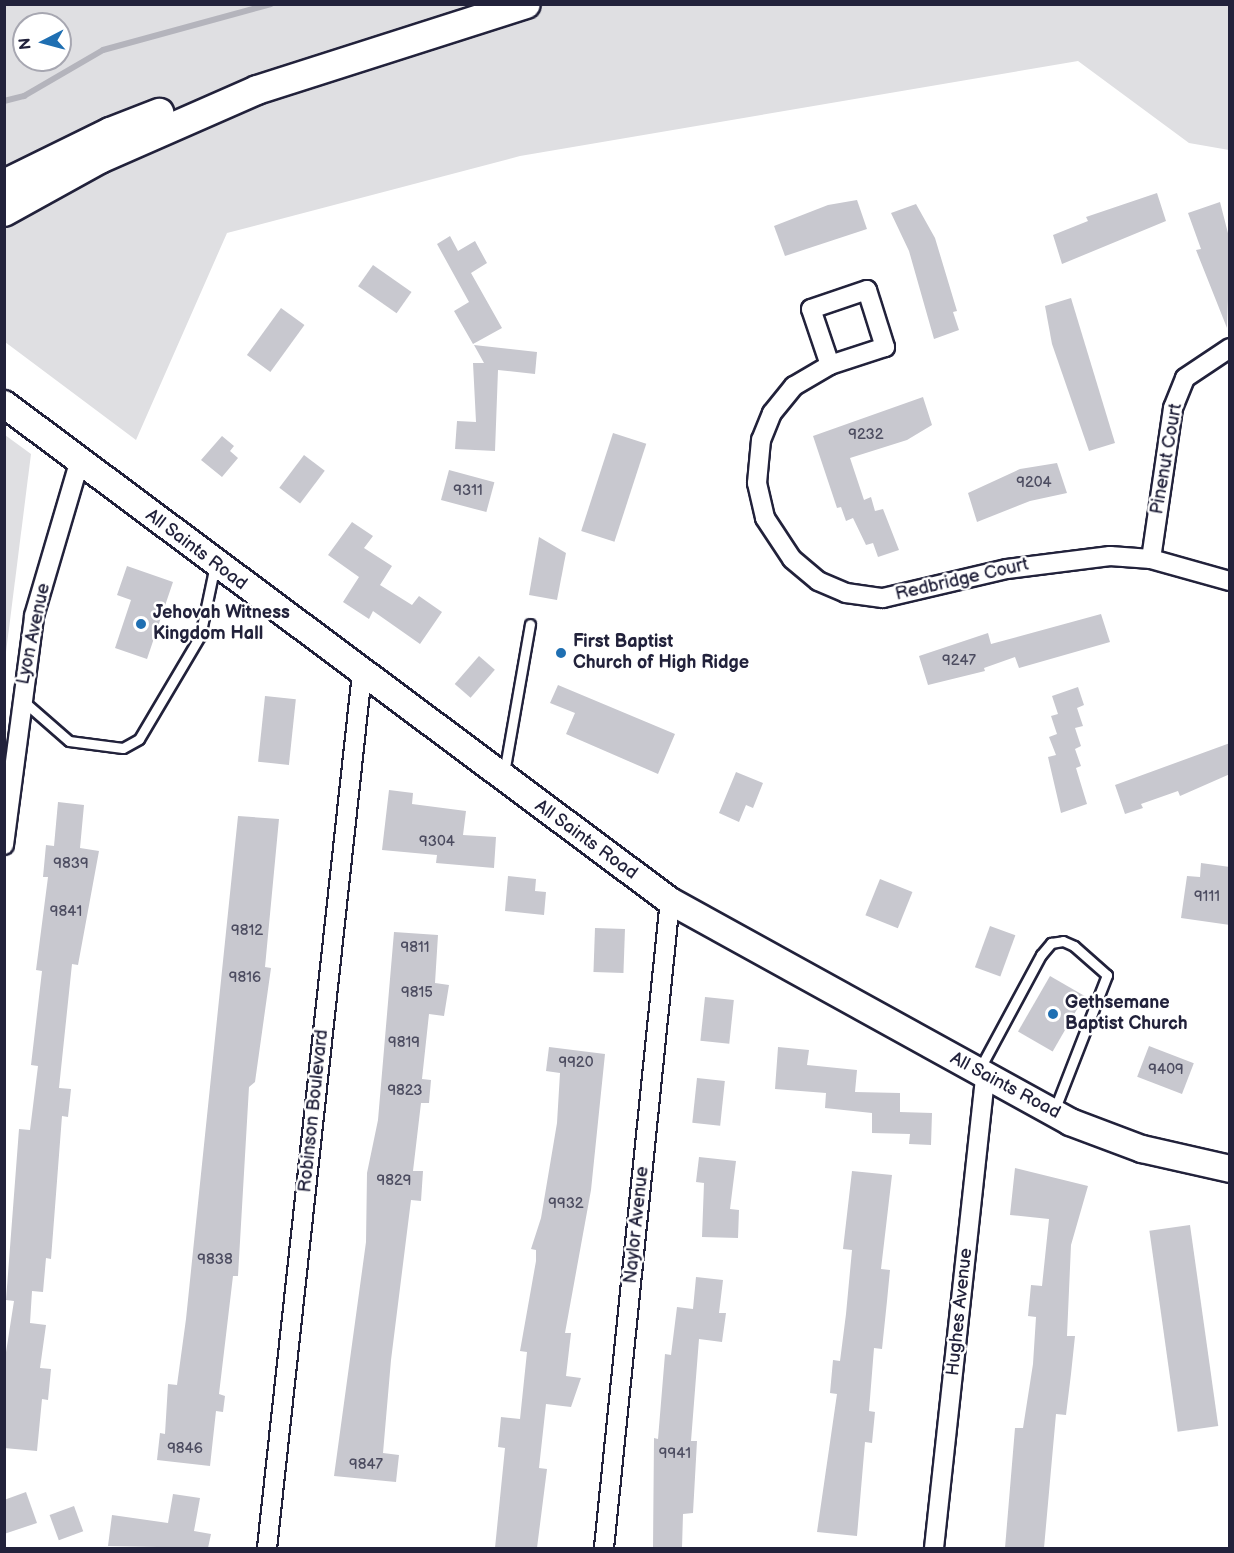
<!DOCTYPE html>
<style>
body{margin:0}
#map{position:relative;width:1234px;height:1553px;overflow:hidden;background:#fff;font-family:"Balsamiq Sans",sans-serif}
div>[style]{position:absolute}
.green>*{inset:0;background:#dfdfe2}
.stream>*{height:6px;margin:-3px;padding:0 3px;transform-origin:3px;border-radius:3px;background:#b4b4bc}
.building>*{inset:0;background:#c8c8cf;transform-origin:0 0}
.roads{filter:drop-shadow(2px 0 #22223b) drop-shadow(-2px 0 #22223b) drop-shadow(0 2px #22223b) drop-shadow(0 -2px #22223b)}
.lane>*{height:9px;margin:-4.5px;padding:0 4.5px;transform-origin:4.5px;border-radius:4.5px;background:#fff}
.street>*{height:18px;margin:-9px;padding:0 9px;transform-origin:9px;border-radius:9px;background:#fff}
.secondary>*{height:26px;margin:-13px;padding:0 13px;transform-origin:13px;border-radius:13px;background:#fff}
.primary>*{height:28px;margin:-14px;padding:0 14px;transform-origin:14px;border-radius:14px;background:#fff}
.dots>*{width:16px;height:16px;translate:-50% -50%;box-sizing:border-box;border:3px solid #fff;border-radius:50%}
span{translate:-50% -50%;white-space:nowrap;text-align:center;line-height:1.15;-webkit-text-stroke:5px #fff;paint-order:stroke}
.number-label{font-size:15px;color:#4c4c60}
.number-label span{-webkit-text-stroke-width:0}
.street-label{font-size:18px;color:#22223b}
.poi-label{font-size:18px;color:#22223b;font-weight:700}
.left{translate:0 -50%;text-align:left}
.frame{position:absolute;inset:0;border:6px solid #22223b;pointer-events:none}
.north{position:absolute;left:12px;top:12px;width:60px;height:60px;box-sizing:border-box;background:#fff;border:2px solid #a7a7b1;border-radius:50%;rotate:264deg;font-size:16px;font-weight:700;line-height:24px;text-align:center;color:#22223b}
.north::after{content:'';display:block;margin:auto;width:21px;height:27px;background:#1f6fb2;clip-path:polygon(50% 0,100% 100%,50% 72%,0 100%)}
</style>
<div id="map">
<div class="green">
<div style="clip-path:polygon(evenodd,39px 4px,1229px 5px,1229px 150px,1189px 143px,1078px 61px,520px 156px,227px 233px,136px 440px,5px 342px,4px 5px,39px 4px,24px 24px,60px 24px,60px 60px,24px 60px,24px 24px)"></div>
<div style="clip-path:polygon(5px 435px,31px 454px,5px 660px)"></div>
</div>
<div class="stream">
<div style="left:4px;top:101px;width:21px;rotate:-14deg"></div>
<div style="left:24px;top:96px;width:91px;rotate:-30.2deg"></div>
<div style="left:103px;top:50px;width:174px;rotate:-15.3deg"></div>
</div>
<div class="building">
<div style="clip-path:polygon(1157px 193px,1166px 221px,1062px 264px,1053px 235px,1088px 221px,1086px 217px)"></div>
<div style="clip-path:polygon(857px 200px,867px 229px,785px 256px,774px 226px,828px 205px)"></div>
<div style="clip-path:polygon(1220px 202px,1230px 241px,1227px 328px,1196px 250px,1201px 249px,1188px 213px)"></div>
<div style="clip-path:polygon(916px 204px,935px 238px,957px 311px,953px 312px,959px 330px,934px 339px,909px 251px,891px 213px)"></div>
<div style="clip-path:polygon(450px 236px,458px 251px,475px 241px,487px 263px,471px 273px,502px 328px,473px 344px,454px 311px,469px 302px,437px 244px)"></div>
<div style="left:373px;top:265px;width:47px;height:26px;rotate:35deg"></div>
<div style="clip-path:polygon(1071px 298px,1115px 443px,1089px 451px,1052px 344px,1045px 306px)"></div>
<div style="left:281px;top:308px;width:29px;height:58px;rotate:36deg"></div>
<div style="clip-path:polygon(474px 345px,537px 352px,535px 374px,498px 370px,495px 451px,455px 449px,457px 421px,476px 422px,473px 363px,484px 363px)"></div>
<div style="clip-path:polygon(923px 397px,932px 425px,907px 440px,850px 458px,864px 500px,871px 497px,875px 511px,883px 509px,899px 550px,878px 557px,873px 543px,866px 545px,853px 518px,846px 521px,841px 507px,837px 508px,813px 436px)"></div>
<div style="left:613px;top:433px;width:35px;height:103px;rotate:18deg"></div>
<div style="clip-path:polygon(222px 436px,234px 446px,230px 451px,238px 458px,222px 477px,201px 460px)"></div>
<div style="left:304px;top:455px;width:26px;height:41px;rotate:37deg"></div>
<div style="clip-path:polygon(1057px 463px,1067px 493px,1030px 501px,977px 522px,968px 493px,1020px 469px)"></div>
<div style="left:449px;top:470px;width:47px;height:31px;rotate:15deg"></div>
<div style="clip-path:polygon(352px 522px,373px 536px,364px 548px,392px 566px,380px 585px,412px 605px,419px 596px,442px 612px,420px 644px,373px 611px,369px 619px,343px 602px,359px 577px,328px 555px)"></div>
<div style="clip-path:polygon(539px 537px,566px 553px,557px 600px,529px 595px)"></div>
<div style="clip-path:polygon(127px 566px,173px 582px,147px 659px,115px 648px,131px 600px,117px 595px)"></div>
<div style="clip-path:polygon(1101px 614px,1110px 642px,1019px 668px,1015px 657px,984px 668px,985px 671px,928px 685px,919px 656px,988px 633px,991px 644px)"></div>
<div style="left:479px;top:656px;width:21px;height:37px;rotate:41deg"></div>
<div style="clip-path:polygon(558px 685px,675px 734px,658px 774px,566px 734px,575px 713px,550px 703px)"></div>
<div style="clip-path:polygon(1078px 687px,1084px 705px,1077px 708px,1083px 726px,1075px 728px,1081px 746px,1075px 749px,1081px 766px,1076px 768px,1087px 804px,1061px 813px,1048px 757px,1056px 755px,1049px 737px,1057px 734px,1051px 716px,1058px 714px,1052px 696px)"></div>
<div style="left:265px;top:696px;width:31px;height:66px;rotate:6deg"></div>
<div style="clip-path:polygon(1230px 743px,1230px 774px,1180px 796px,1178px 791px,1141px 804px,1143px 808px,1125px 814px,1115px 785px)"></div>
<div style="clip-path:polygon(736px 772px,763px 783px,753px 808px,746px 805px,739px 822px,719px 813px)"></div>
<div style="clip-path:polygon(389px 790px,413px 793px,412px 804px,466px 811px,463px 835px,496px 837px,494px 868px,436px 863px,437px 855px,382px 850px)"></div>
<div style="clip-path:polygon(58px 802px,84px 805px,80px 848px,99px 851px,78px 965px,72px 964px,59px 1088px,71px 1089px,68px 1117px,62px 1116px,51px 1259px,46px 1258px,43px 1292px,32px 1291px,30px 1323px,46px 1325px,40px 1368px,51px 1369px,48px 1400px,42px 1399px,37px 1451px,4px 1448px,4px 1365px,14px 1301px,6px 1300px,19px 1129px,30px 1130px,38px 1066px,31px 1065px,42px 971px,36px 970px,48px 877px,43px 877px,46px 845px,54px 846px)"></div>
<div style="clip-path:polygon(238px 816px,279px 819px,265px 967px,271px 968px,255px 1082px,249px 1087px,238px 1276px,233px 1276px,219px 1394px,225px 1396px,223px 1412px,216px 1411px,210px 1466px,157px 1460px,160px 1433px,165px 1434px,168px 1384px,177px 1385px,186px 1319px)"></div>
<div style="clip-path:polygon(1201px 863px,1230px 867px,1230px 925px,1181px 918px,1187px 876px,1200px 877px)"></div>
<div style="clip-path:polygon(508px 876px,536px 879px,535px 891px,546px 892px,544px 915px,505px 911px)"></div>
<div style="left:880px;top:879px;width:35px;height:39px;rotate:22deg"></div>
<div style="left:990px;top:926px;width:27px;height:44px;rotate:20deg"></div>
<div style="left:595px;top:928px;width:30px;height:44px;rotate:2deg"></div>
<div style="clip-path:polygon(394px 932px,438px 935px,435px 983px,449px 985px,444px 1016px,429px 1014px,422px 1079px,431px 1080px,429px 1103px,421px 1103px,413px 1171px,423px 1171px,421px 1201px,411px 1200px,391px 1360px,383px 1453px,399px 1455px,396px 1482px,334px 1476px,366px 1242px,367px 1173px,378px 1120px)"></div>
<div style="left:1050px;top:976px;width:40px;height:64px;rotate:30deg"></div>
<div style="left:705px;top:997px;width:29px;height:44px;rotate:6deg"></div>
<div style="left:1149px;top:1046px;width:48px;height:33px;rotate:21deg"></div>
<div style="clip-path:polygon(549px 1047px,605px 1054px,591px 1190px,565px 1333px,571px 1333px,566px 1376px,581px 1378px,571px 1407px,546px 1404px,539px 1468px,547px 1469px,537px 1548px,495px 1548px,505px 1448px,498px 1447px,501px 1417px,520px 1419px,527px 1352px,520px 1351px,536px 1261px,536px 1250px,531px 1249px,541px 1218px,557px 1123px,560px 1073px,546px 1071px)"></div>
<div style="clip-path:polygon(778px 1047px,809px 1050px,807px 1065px,857px 1070px,855px 1092px,900px 1093px,900px 1112px,932px 1113px,931px 1145px,909px 1144px,910px 1134px,872px 1133px,872px 1113px,825px 1108px,826px 1093px,775px 1089px)"></div>
<div style="left:697px;top:1078px;width:28px;height:45px;rotate:6deg"></div>
<div style="clip-path:polygon(699px 1157px,736px 1161px,730px 1209px,739px 1210px,738px 1238px,702px 1237px,704px 1183px,696px 1182px)"></div>
<div style="clip-path:polygon(1015px 1168px,1088px 1186px,1071px 1245px,1067px 1336px,1075px 1336px,1071px 1374px,1066px 1415px,1056px 1414px,1044px 1548px,1005px 1548px,1015px 1428px,1023px 1428px,1033px 1364px,1036px 1317px,1028px 1316px,1031px 1285px,1042px 1286px,1049px 1219px,1010px 1215px)"></div>
<div style="clip-path:polygon(852px 1171px,892px 1175px,881px 1269px,890px 1270px,887px 1301px,882px 1349px,874px 1348px,869px 1411px,875px 1412px,872px 1443px,865px 1442px,857px 1536px,817px 1532px,837px 1394px,830px 1393px,833px 1360px,840px 1361px,846px 1314px,852px 1250px,843px 1249px)"></div>
<div style="left:1190px;top:1225px;width:203px;height:41px;rotate:82deg"></div>
<div style="clip-path:polygon(696px 1277px,723px 1280px,719px 1313px,726px 1313px,722px 1342px,699px 1339px,691px 1441px,697px 1441px,693px 1513px,683px 1514px,682px 1548px,653px 1548px,654px 1438px,658px 1439px,665px 1354px,671px 1355px,677px 1307px,693px 1309px)"></div>
<div style="clip-path:polygon(26px 1492px,37px 1523px,4px 1534px,4px 1500px)"></div>
<div style="clip-path:polygon(173px 1494px,200px 1498px,194px 1531px,211px 1534px,208px 1548px,108px 1546px,112px 1515px,168px 1523px)"></div>
<div style="left:74px;top:1506px;width:27px;height:26px;rotate:70deg"></div>
</div>
<div class="roads">
<div class="lane">
<div style="left:22px;top:700px;width:62px;rotate:41.1deg"></div>
<div style="left:69px;top:741px;width:54px;rotate:7.4deg"></div>
<div style="left:123px;top:748px;width:18px;rotate:-29deg"></div>
<div style="left:139px;top:739px;width:120px;rotate:-59.4deg"></div>
<div style="left:200px;top:636px;width:73px;rotate:-78.1deg"></div>
<div style="left:504px;top:773px;width:151px;rotate:-80.1deg"></div>
<div style="left:979px;top:1070px;width:131px;rotate:-61.7deg"></div>
<div style="left:1041px;top:955px;width:16px;rotate:-50deg"></div>
<div style="left:1051px;top:943px;width:12px;rotate:-9deg"></div>
<div style="left:1063px;top:941px;width:12px;rotate:24deg"></div>
<div style="left:1074px;top:946px;width:44px;rotate:41.3deg"></div>
<div style="left:1107px;top:975px;width:146px;rotate:111.3deg"></div>
</div>
<div class="street">
<div style="left:830px;top:365px;width:59px;rotate:-108.7deg"></div>
<div style="left:811px;top:309px;width:59px;rotate:-18.7deg"></div>
<div style="left:867px;top:290px;width:60px;rotate:72.5deg"></div>
<div style="left:885px;top:347px;width:58px;rotate:161.9deg"></div>
<div style="left:830px;top:365px;width:42px;rotate:149.7deg"></div>
<div style="left:794px;top:386px;width:35px;rotate:129deg"></div>
<div style="left:772px;top:413px;width:29px;rotate:112deg"></div>
<div style="left:761px;top:440px;width:43px;rotate:95.3deg"></div>
<div style="left:757px;top:483px;width:36px;rotate:77deg"></div>
<div style="left:765px;top:518px;width:49px;rotate:56.6deg"></div>
<div style="left:792px;top:559px;width:34px;rotate:40deg"></div>
<div style="left:818px;top:581px;width:30px;rotate:23deg"></div>
<div style="left:846px;top:593px;width:37px;rotate:8deg"></div>
<div style="left:883px;top:598px;width:127px;rotate:-13.2deg"></div>
<div style="left:1007px;top:569px;width:104px;rotate:-7.2deg"></div>
<div style="left:1110px;top:556px;width:41px;rotate:4.2deg"></div>
<div style="left:1151px;top:559px;width:82px;rotate:15.6deg"></div>
<div style="left:1151px;top:559px;width:153px;rotate:-81.7deg"></div>
<div style="left:1173px;top:408px;width:32px;rotate:-68deg"></div>
<div style="left:1185px;top:378px;width:54px;rotate:-33.7deg"></div>
<div style="left:4px;top:845px;width:231px;rotate:-82.5deg"></div>
<div style="left:34px;top:616px;width:159px;rotate:-73.6deg"></div>
<div style="left:267px;top:1548px;width:880px;rotate:-83.8deg"></div>
<div style="left:604px;top:1548px;width:650px;rotate:-84.18deg"></div>
<div style="left:934px;top:1548px;width:475px;rotate:-83.8deg"></div>
</div>
<div class="secondary">
<div style="left:4px;top:404px;width:831px;rotate:36.73deg"></div>
<div style="left:670px;top:901px;width:457px;rotate:28.9deg"></div>
<div style="left:1070px;top:1122px;width:77px;rotate:20.6deg"></div>
<div style="left:1142px;top:1149px;width:90px;rotate:12.8deg"></div>
</div>
<div class="primary">
<div style="left:4px;top:184px;width:118px;rotate:-26.1deg"></div>
<div style="left:110px;top:132px;width:53px;rotate:-21.2deg"></div>
<div style="left:4px;top:212px;width:110px;rotate:-28.9deg"></div>
<div style="left:100px;top:159px;width:171px;rotate:-23.7deg"></div>
<div style="left:257px;top:90px;width:282px;rotate:-17.7deg"></div>
</div>
</div>
<div class="dots">
<div style="left:141px;top:624px;background:#1f6fb2"></div>
<div style="left:561px;top:653px;background:#1f6fb2"></div>
<div style="left:1053px;top:1014px;background:#1f6fb2"></div>
</div>
<div class="number-label">
<span style="left:866px;top:435px">9232</span>
<span style="left:1034px;top:483px">9204</span>
<span style="left:468px;top:491px">9311</span>
<span style="left:959px;top:661px">9247</span>
<span style="left:437px;top:842px">9304</span>
<span style="left:71px;top:864px">9839</span>
<span style="left:1207px;top:897px">9111</span>
<span style="left:66px;top:912px">9841</span>
<span style="left:247px;top:931px">9812</span>
<span style="left:415px;top:948px">9811</span>
<span style="left:245px;top:978px">9816</span>
<span style="left:417px;top:993px">9815</span>
<span style="left:404px;top:1043px">9819</span>
<span style="left:576px;top:1063px">9920</span>
<span style="left:1166px;top:1070px">9409</span>
<span style="left:405px;top:1091px">9823</span>
<span style="left:394px;top:1181px">9829</span>
<span style="left:566px;top:1204px">9932</span>
<span style="left:215px;top:1260px">9838</span>
<span style="left:185px;top:1449px">9846</span>
<span style="left:675px;top:1454px">9941</span>
<span style="left:366px;top:1465px">9847</span>
</div>
<div class="street-label">
<span style="left:1167px;top:459px;rotate:-80deg">Pinenut Court</span>
<span style="left:196px;top:550px;rotate:37deg">All Saints Road</span>
<span style="left:962px;top:580px;rotate:-13deg">Redbridge Court</span>
<span style="left:34px;top:634px;rotate:-78deg">Lyon Avenue</span>
<span style="left:586px;top:840px;rotate:36deg">All Saints Road</span>
<span style="left:1005px;top:1086px;rotate:28deg">All Saints Road</span>
<span style="left:314px;top:1111px;rotate:-84deg">Robinson Boulevard</span>
<span style="left:637px;top:1225px;rotate:-84deg">Naylor Avenue</span>
<span style="left:960px;top:1312px;rotate:-84deg">Hughes Avenue</span>
</div>
<div class="poi-label">
<span class="left" style="left:153px;top:624px">Jehovah Witness<br>Kingdom Hall</span>
<span class="left" style="left:573px;top:653px">First Baptist<br>Church of High Ridge</span>
<span class="left" style="left:1065px;top:1014px">Gethsemane<br>Baptist Church</span>
</div>
<div class="frame"></div>
<div class="north">N</div>
</div>
